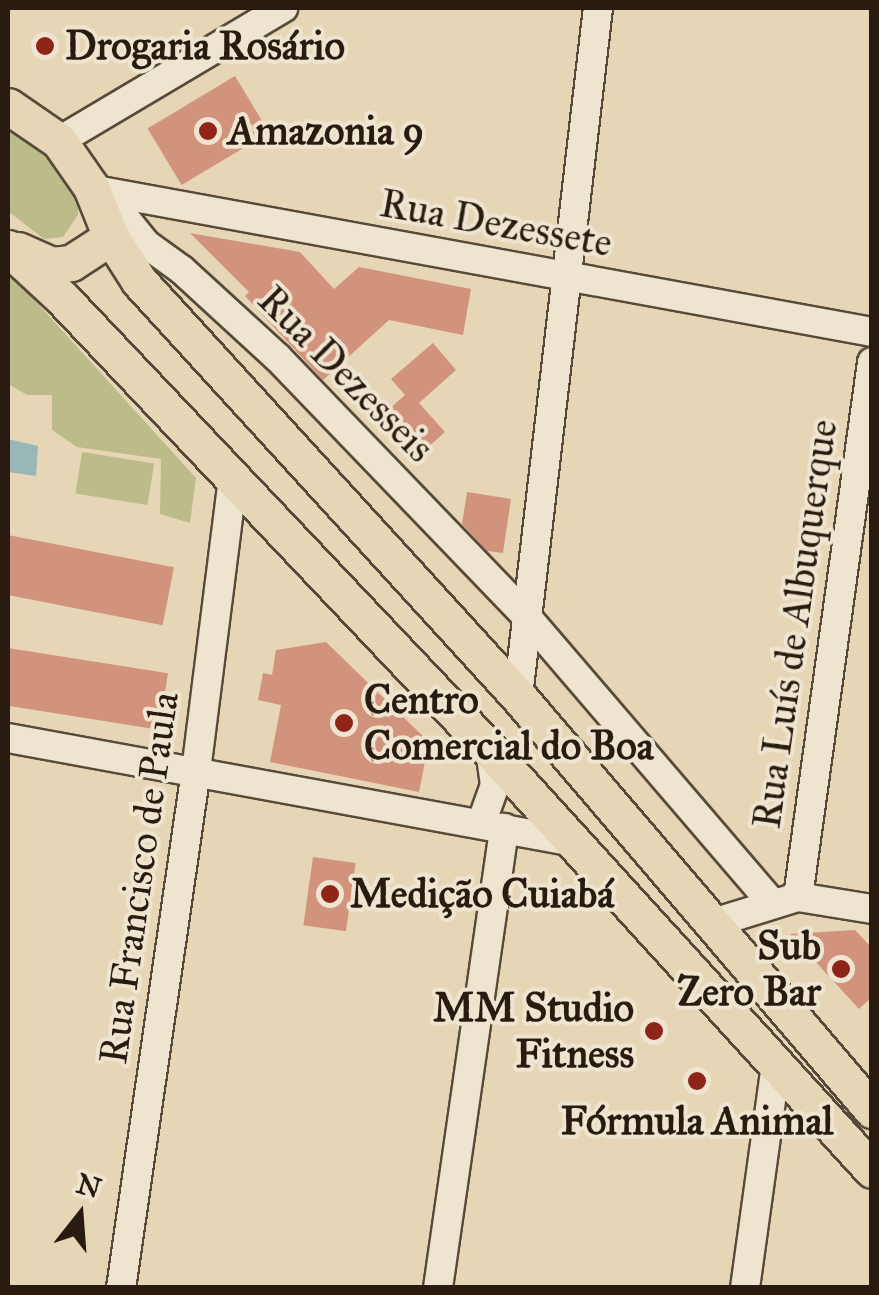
<!DOCTYPE html>
<meta charset="utf-8">
<style>
body{margin:0}
#map{position:relative;width:879px;height:1295px;overflow:hidden;background:#e6d6b6;font-family:"IM FELL Great Primer",serif}
div>[style]{position:absolute}
.green>*{inset:0;background:#bbbc89;transform-origin:0 0}
.water>*{inset:0;background:#98b7b6}
.building>*{inset:0;background:#d2937c;transform-origin:0 0}
.roads{filter:drop-shadow(2px 0 #584a3a) drop-shadow(-2px 0 #584a3a) drop-shadow(0 2px #584a3a) drop-shadow(0 -2px #584a3a)}
.minor>*{height:28px;margin:-14px;padding:0 14px;transform-origin:14px;border-radius:14px;background:#efe4d0}
.major>*{height:35px;margin:-17.5px;padding:0 17.5px;transform-origin:17.5px;border-radius:17.5px;background:#e6d6b6}
.dots>*{width:28px;height:28px;translate:-50% -50%;box-sizing:border-box;border:5px solid #efe4d0;border-radius:50%}
span{translate:-50% -50%;white-space:nowrap;text-align:center;line-height:1.15;-webkit-text-stroke:8px #efe4d0;paint-order:stroke}
.poi-label{font-size:40px;color:#291b10;font-weight:700}
.left{translate:0 -50%;text-align:left}
.right{translate:-100% -50%;text-align:right}
.street-label{font-size:40px;color:#291b10}
.frame{position:absolute;inset:0;border:10px solid #291b10;pointer-events:none}
.north{position:absolute;left:30px;top:1165px;width:100px;height:100px;-webkit-text-stroke:8px #efe4d0;paint-order:stroke;rotate:17deg;font-size:28px;font-weight:700;line-height:40px;text-align:center;color:#291b10}
.north::after{content:'';display:block;margin:auto;width:35px;height:45px;background:#291b10;clip-path:polygon(50% 0,100% 100%,50% 72%,0 100%)}
</style>
<div id="map">
<div class="green">
<div style="clip-path:polygon(8px 119px,44px 152px,78px 200px,78px 215px,63px 237px,44px 239px,8px 211px)"></div>
<div style="clip-path:polygon(9px 272px,196px 478px,190px 523px,160px 514px,161px 459px,77px 447px,52px 430px,52px 395px,27px 395px,8px 384px)"></div>
<div style="left:82px;top:452px;width:73px;height:42px;rotate:9deg"></div>
</div>
<div class="water">
<div style="clip-path:polygon(8px 439px,38px 446px,36px 476px,8px 472px)"></div>
</div>
<div class="building">
<div style="left:235px;top:76px;width:66px;height:102px;rotate:59deg"></div>
<div style="clip-path:polygon(190px 233px,300px 252px,334px 289px,359px 267px,471px 289px,463px 335px,389px 320px,323px 380px,245px 296px,249px 292px)"></div>
<div style="clip-path:polygon(433px 343px,456px 370px,419px 403px,445px 432px,416px 458px,379px 418px,405px 395px,391px 379px)"></div>
<div style="clip-path:polygon(467px 492px,511px 499px,503px 553px,487px 551px,462px 524px)"></div>
<div style="left:8px;top:535px;width:169px;height:59px;rotate:11deg"></div>
<div style="clip-path:polygon(326px 642px,429px 742px,419px 792px,270px 762px,281px 705px,258px 700px,263px 673px,272px 675px,276px 650px)"></div>
<div style="left:8px;top:648px;width:162px;height:57px;rotate:9deg"></div>
<div style="left:313px;top:857px;width:43px;height:69px;rotate:8deg"></div>
<div style="clip-path:polygon(855px 930px,872px 948px,872px 997px,859px 1009px,790px 934px)"></div>
</div>
<div class="roads">
<div class="minor">
<div style="left:59px;top:141px;width:261px;rotate:-30.7deg"></div>
<div style="left:101px;top:191px;width:784px;rotate:10.36deg"></div>
<div style="left:105px;top:193px;width:65px;rotate:51.2deg"></div>
<div style="left:146px;top:244px;width:44px;rotate:35.8deg"></div>
<div style="left:182px;top:270px;width:130px;rotate:42.5deg"></div>
<div style="left:278px;top:358px;width:358px;rotate:46.1deg"></div>
<div style="left:526px;top:616px;width:379px;rotate:49.4deg"></div>
<div style="left:518px;top:696px;width:693px;rotate:-83.37deg"></div>
<div style="left:8px;top:738px;width:570px;rotate:10.4deg"></div>
<div style="left:481px;top:824px;width:41px;rotate:-70.3deg"></div>
<div style="left:495px;top:785px;width:34px;rotate:-98deg"></div>
<div style="left:798px;top:897px;width:540px;rotate:-82.12deg"></div>
<div style="left:710px;top:924px;width:92px;rotate:-17.1deg"></div>
<div style="left:798px;top:897px;width:75px;rotate:9.2deg"></div>
<div style="left:121px;top:1288px;width:522px;rotate:-81.75deg"></div>
<div style="left:196px;top:771px;width:293px;rotate:-82.8deg"></div>
<div style="left:438px;top:1288px;width:465px;rotate:-81.8deg"></div>
<div style="left:745px;top:1288px;width:226px;rotate:-82.1deg"></div>
</div>
<div class="major">
<div style="left:8px;top:106px;width:62px;rotate:34.5deg"></div>
<div style="left:59px;top:141px;width:56px;rotate:55.2deg"></div>
<div style="left:91px;top:187px;width:54px;rotate:68.2deg"></div>
<div style="left:111px;top:237px;width:52px;rotate:57.5deg"></div>
<div style="left:139px;top:281px;width:562px;rotate:47.6deg"></div>
<div style="left:518px;top:696px;width:545px;rotate:49.47deg"></div>
<div style="left:8px;top:248px;width:74px;rotate:42.8deg"></div>
<div style="left:62px;top:298px;width:599px;rotate:46.56deg"></div>
<div style="left:474px;top:733px;width:591px;rotate:47.67deg"></div>
<div style="left:18px;top:250px;width:37px;rotate:24deg"></div>
<div style="left:52px;top:265px;width:19px;rotate:-6deg"></div>
<div style="left:71px;top:263px;width:48px;rotate:-33deg"></div>
</div>
</div>
<div class="dots">
<div style="left:45px;top:46px;background:#8f2418"></div>
<div style="left:208px;top:131px;background:#8f2418"></div>
<div style="left:344px;top:723px;background:#8f2418"></div>
<div style="left:330px;top:894px;background:#8f2418"></div>
<div style="left:841px;top:969px;background:#8f2418"></div>
<div style="left:654px;top:1031px;background:#8f2418"></div>
<div style="left:697px;top:1081px;background:#8f2418"></div>
</div>
<div class="poi-label">
<span class="left" style="left:65px;top:46px">Drogaria Rosário</span>
<span class="left" style="left:228px;top:131px">Amazonia 9</span>
<span class="left" style="left:364px;top:723px">Centro<br>Comercial do Boa</span>
<span class="left" style="left:350px;top:894px">Medição Cuiabá</span>
<span class="right" style="left:821px;top:969px">Sub<br>Zero Bar</span>
<span class="right" style="left:634px;top:1031px">MM Studio<br>Fitness</span>
<span style="left:697px;top:1121px">Fórmula Animal</span>
</div>
<div class="street-label">
<span style="left:496px;top:223px;rotate:10deg">Rua Dezessete</span>
<span style="left:346px;top:374px;rotate:45deg">Rua Dezesseis</span>
<span style="left:795px;top:624px;rotate:-82deg">Rua Luís de Albuquerque</span>
<span style="left:139px;top:878px;rotate:-82deg">Rua Francisco de Paula</span>
</div>
<div class="frame"></div>
<div class="north">N</div>
</div>
